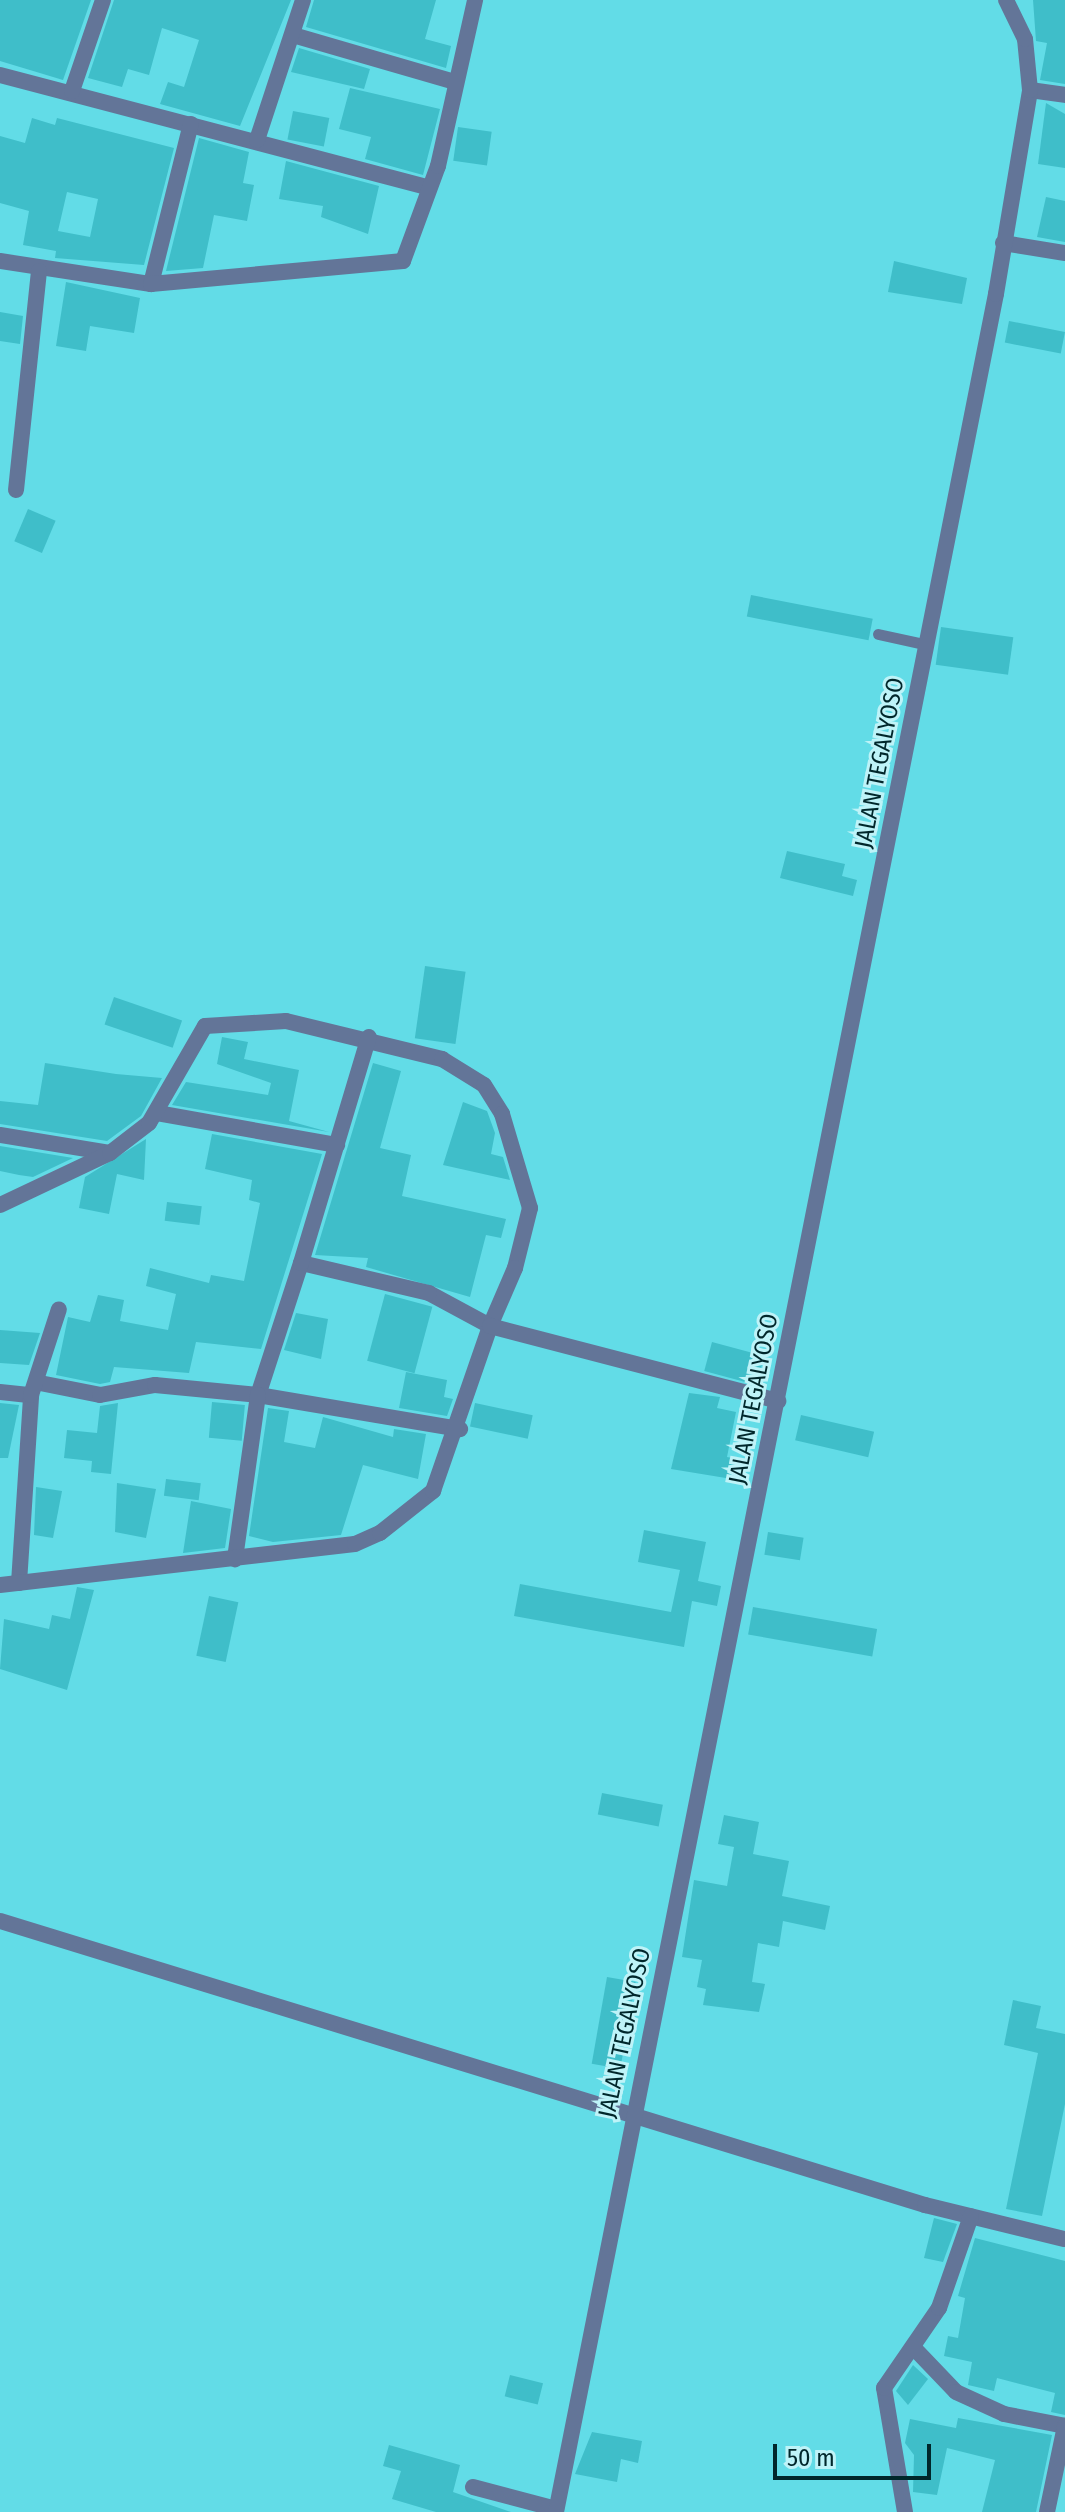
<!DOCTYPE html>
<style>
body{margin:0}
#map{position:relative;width:1065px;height:2512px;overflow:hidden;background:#62dce7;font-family:"Fira Sans Condensed",sans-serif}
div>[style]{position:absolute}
.building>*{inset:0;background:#3fbec9;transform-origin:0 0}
.lane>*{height:11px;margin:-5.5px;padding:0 5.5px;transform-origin:5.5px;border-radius:5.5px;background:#637598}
.street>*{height:16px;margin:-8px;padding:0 8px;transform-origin:8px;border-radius:8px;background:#637598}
span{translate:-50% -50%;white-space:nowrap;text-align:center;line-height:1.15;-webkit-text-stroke:6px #bef3f8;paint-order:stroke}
.street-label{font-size:24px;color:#00272b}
.scale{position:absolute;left:773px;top:2444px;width:158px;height:36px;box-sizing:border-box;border:4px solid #00272b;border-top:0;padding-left:10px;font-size:24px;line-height:28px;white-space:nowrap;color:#00272b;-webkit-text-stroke:6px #bef3f8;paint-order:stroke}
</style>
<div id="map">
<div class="building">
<div style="clip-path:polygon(0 0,91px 0,63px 80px,0 61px)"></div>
<div style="clip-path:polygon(114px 0,291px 0,240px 126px,160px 104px,168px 82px,184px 87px,199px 40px,162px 28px,149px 75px,128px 69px,122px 87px,88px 78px)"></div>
<div style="clip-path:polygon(314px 0,436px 0,425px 39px,451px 46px,446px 68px,306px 27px)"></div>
<div style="clip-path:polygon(1033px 0,1065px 0,1065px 84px,1040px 80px,1047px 43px,1036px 41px)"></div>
<div style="clip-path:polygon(299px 48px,370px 69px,364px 89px,291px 72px)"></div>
<div style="clip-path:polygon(350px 88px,440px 109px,423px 175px,365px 159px,371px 137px,339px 129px)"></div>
<div style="clip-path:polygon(1046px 103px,1065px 114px,1065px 168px,1038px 164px)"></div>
<div style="left:293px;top:111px;width:37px;height:29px;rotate:11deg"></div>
<div style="clip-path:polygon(evenodd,32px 118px,55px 125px,57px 118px,174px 148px,144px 265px,55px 258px,56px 251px,23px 245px,29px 211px,0 203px,0 136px,25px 143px,32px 118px,67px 192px,98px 199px,90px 237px,58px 231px,67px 192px)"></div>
<div style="left:458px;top:127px;width:34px;height:34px;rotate:8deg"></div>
<div style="clip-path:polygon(199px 138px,249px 152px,243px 183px,254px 185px,247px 221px,214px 215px,203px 268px,166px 271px)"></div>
<div style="clip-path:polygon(286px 161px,379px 186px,368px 234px,321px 217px,323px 206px,279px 199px)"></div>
<div style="clip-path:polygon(1046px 197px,1065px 201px,1065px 242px,1037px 237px)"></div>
<div style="clip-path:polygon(894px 261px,967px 278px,962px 304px,888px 292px)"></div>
<div style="clip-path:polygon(66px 282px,140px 298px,134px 333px,90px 326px,86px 351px,56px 346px)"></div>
<div style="clip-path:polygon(0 312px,23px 316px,20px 344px,0 341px)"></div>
<div style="left:1009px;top:321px;width:57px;height:22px;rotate:11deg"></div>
<div style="left:28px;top:509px;width:30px;height:35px;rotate:23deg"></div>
<div style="left:751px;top:595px;width:124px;height:22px;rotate:11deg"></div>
<div style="left:941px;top:627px;width:73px;height:38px;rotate:8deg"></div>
<div style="clip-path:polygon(787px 851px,845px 864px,842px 876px,857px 880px,853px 896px,780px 878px)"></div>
<div style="left:425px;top:966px;width:41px;height:73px;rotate:8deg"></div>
<div style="left:114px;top:997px;width:72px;height:29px;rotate:19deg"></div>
<div style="clip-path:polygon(222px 1037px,248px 1042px,244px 1059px,299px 1070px,289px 1121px,329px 1132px,172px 1105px,186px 1082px,268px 1095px,271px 1083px,217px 1064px)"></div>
<div style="clip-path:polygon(45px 1063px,116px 1074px,162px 1078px,141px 1116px,107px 1141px,0 1124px,0 1101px,38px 1105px)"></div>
<div style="clip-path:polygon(373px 1063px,401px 1071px,380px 1148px,411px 1155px,402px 1196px,506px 1219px,501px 1238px,486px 1235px,470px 1297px,366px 1267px,368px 1258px,315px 1255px)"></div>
<div style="clip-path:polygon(463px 1102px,487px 1111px,495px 1133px,491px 1154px,503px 1157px,510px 1180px,443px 1165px)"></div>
<div style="clip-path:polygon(212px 1134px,322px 1154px,261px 1349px,196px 1342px,189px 1373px,114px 1367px,110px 1382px,100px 1384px,56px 1375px,68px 1317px,90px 1322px,98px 1295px,124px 1300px,120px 1321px,168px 1330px,176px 1294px,146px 1286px,150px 1268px,209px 1283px,211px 1275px,244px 1281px,260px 1203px,249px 1200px,252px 1180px,205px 1169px)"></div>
<div style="clip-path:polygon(146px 1139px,144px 1180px,117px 1174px,109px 1214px,79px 1208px,85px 1177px)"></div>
<div style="clip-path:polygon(0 1146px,73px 1158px,33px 1177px,19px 1175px,0 1171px)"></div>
<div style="left:167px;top:1202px;width:35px;height:19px;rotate:7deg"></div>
<div style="left:385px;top:1294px;width:49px;height:69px;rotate:15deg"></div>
<div style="clip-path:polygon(296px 1313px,328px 1319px,321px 1359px,284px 1350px)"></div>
<div style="clip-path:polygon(0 1330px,40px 1333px,29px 1365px,0 1363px)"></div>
<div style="left:712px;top:1342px;width:54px;height:30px;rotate:15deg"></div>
<div style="clip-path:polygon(406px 1372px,447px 1380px,444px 1397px,453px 1399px,447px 1416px,399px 1408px)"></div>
<div style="clip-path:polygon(689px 1393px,720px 1397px,717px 1408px,736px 1412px,727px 1457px,742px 1460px,738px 1480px,671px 1469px)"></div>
<div style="left:212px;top:1402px;width:33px;height:36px;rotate:5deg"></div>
<div style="clip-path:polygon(0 1403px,19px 1405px,8px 1458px,0 1458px)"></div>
<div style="clip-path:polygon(118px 1403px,111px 1474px,91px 1472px,92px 1461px,64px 1458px,67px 1430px,97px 1433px,100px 1406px)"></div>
<div style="left:475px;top:1403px;width:59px;height:24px;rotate:12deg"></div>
<div style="clip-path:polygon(268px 1408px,289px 1411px,284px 1442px,315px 1448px,323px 1417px,393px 1437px,394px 1429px,426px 1434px,418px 1479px,363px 1465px,341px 1535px,273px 1542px,249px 1536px)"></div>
<div style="left:801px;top:1415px;width:75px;height:26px;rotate:13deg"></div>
<div style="left:166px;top:1479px;width:35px;height:17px;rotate:7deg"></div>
<div style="clip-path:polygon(117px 1483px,156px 1489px,146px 1538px,115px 1532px)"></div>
<div style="clip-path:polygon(36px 1487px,62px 1491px,53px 1538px,34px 1535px)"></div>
<div style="clip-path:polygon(191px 1501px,231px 1509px,225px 1548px,183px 1553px)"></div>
<div style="clip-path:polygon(644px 1530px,706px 1542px,698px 1581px,721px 1586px,717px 1606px,692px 1601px,684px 1647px,514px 1616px,520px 1584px,671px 1612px,680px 1570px,638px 1562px)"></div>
<div style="left:768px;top:1532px;width:36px;height:23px;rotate:9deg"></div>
<div style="clip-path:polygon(77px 1587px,94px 1590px,67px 1690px,0 1669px,4px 1619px,49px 1629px,52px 1615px,70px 1619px)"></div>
<div style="left:209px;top:1596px;width:30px;height:61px;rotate:12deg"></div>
<div style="left:753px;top:1607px;width:126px;height:28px;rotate:10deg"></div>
<div style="left:602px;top:1793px;width:62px;height:22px;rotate:11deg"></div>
<div style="clip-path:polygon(724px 1815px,759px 1822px,753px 1854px,789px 1861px,782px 1896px,830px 1906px,825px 1930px,783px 1921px,779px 1947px,758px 1943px,752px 1982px,765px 1984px,759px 2012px,703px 2005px,706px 1989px,697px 1987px,702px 1960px,682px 1957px,694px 1880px,727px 1886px,734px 1847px,718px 1844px)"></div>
<div style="left:607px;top:1977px;width:29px;height:88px;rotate:10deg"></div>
<div style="clip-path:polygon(1013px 2000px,1041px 2006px,1036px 2028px,1065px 2034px,1065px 2104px,1042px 2216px,1006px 2209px,1038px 2053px,1004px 2045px)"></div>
<div style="clip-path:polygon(934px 2218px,957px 2224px,943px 2262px,924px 2258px)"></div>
<div style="clip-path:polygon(975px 2238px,1065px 2261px,1065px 2415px,1051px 2412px,1055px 2393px,997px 2378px,994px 2391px,968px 2385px,972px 2362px,944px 2356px,948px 2336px,958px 2338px,965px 2298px,958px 2296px)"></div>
<div style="clip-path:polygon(913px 2365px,928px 2379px,908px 2405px,896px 2391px)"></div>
<div style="left:510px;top:2375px;width:34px;height:22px;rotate:14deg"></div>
<div style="clip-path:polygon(958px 2418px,1052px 2435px,1036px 2512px,982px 2512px,995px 2460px,947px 2448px,937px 2495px,913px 2492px,914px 2455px,905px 2443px,910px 2419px,956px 2428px)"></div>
<div style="clip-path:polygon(592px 2432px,642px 2441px,638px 2463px,621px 2459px,617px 2482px,575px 2474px)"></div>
<div style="clip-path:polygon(389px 2445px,460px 2465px,453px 2492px,511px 2512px,436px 2512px,392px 2499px,401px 2471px,383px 2466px)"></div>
</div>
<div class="lane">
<div style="left:878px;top:634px;width:51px;rotate:12.4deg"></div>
</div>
<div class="street">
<div style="left:293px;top:35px;width:169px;rotate:16.2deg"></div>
<div style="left:0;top:75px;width:441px;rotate:14.7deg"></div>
<div style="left:1030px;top:90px;width:35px;rotate:8deg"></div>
<div style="left:72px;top:91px;width:96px;rotate:-71.2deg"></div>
<div style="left:257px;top:140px;width:147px;rotate:-71.8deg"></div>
<div style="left:1003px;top:243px;width:63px;rotate:9.2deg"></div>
<div style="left:0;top:261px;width:153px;rotate:8.7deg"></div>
<div style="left:151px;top:284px;width:165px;rotate:-76deg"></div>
<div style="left:151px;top:284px;width:253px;rotate:-5.2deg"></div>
<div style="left:403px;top:261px;width:101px;rotate:-69.8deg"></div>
<div style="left:438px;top:166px;width:170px;rotate:-77.4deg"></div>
<div style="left:16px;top:490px;width:220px;rotate:-84deg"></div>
<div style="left:157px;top:1113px;width:183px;rotate:10.1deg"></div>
<div style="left:0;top:1135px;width:111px;rotate:9.3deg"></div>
<div style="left:0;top:1205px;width:122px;rotate:-25.3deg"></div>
<div style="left:110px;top:1153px;width:49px;rotate:-37.6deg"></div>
<div style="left:149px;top:1123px;width:112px;rotate:-60deg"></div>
<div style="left:205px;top:1026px;width:81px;rotate:-3.5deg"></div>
<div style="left:286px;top:1021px;width:161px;rotate:13.7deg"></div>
<div style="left:442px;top:1059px;width:49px;rotate:31.8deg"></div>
<div style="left:484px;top:1085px;width:34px;rotate:58deg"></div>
<div style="left:502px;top:1114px;width:98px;rotate:73.4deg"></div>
<div style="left:530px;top:1208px;width:62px;rotate:104deg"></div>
<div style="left:515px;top:1268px;width:63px;rotate:113.3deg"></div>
<div style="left:490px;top:1326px;width:69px;rotate:-151.6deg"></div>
<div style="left:429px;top:1293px;width:131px;rotate:-166.8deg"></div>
<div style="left:301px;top:1263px;width:139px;rotate:108deg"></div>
<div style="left:258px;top:1395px;width:205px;rotate:9.6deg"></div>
<div style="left:301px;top:1263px;width:236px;rotate:-73.3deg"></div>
<div style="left:40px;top:1383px;width:61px;rotate:11.3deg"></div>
<div style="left:100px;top:1395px;width:56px;rotate:-10.3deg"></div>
<div style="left:155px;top:1385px;width:103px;rotate:5.5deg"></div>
<div style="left:258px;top:1395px;width:166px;rotate:98deg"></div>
<div style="left:0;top:1392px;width:31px;rotate:6deg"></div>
<div style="left:19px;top:1583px;width:188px;rotate:-86.3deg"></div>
<div style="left:31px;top:1395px;width:90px;rotate:-72deg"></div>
<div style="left:0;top:1585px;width:357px;rotate:-6.6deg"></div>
<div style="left:355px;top:1544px;width:27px;rotate:-24deg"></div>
<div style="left:380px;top:1533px;width:68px;rotate:-38.4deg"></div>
<div style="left:433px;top:1491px;width:175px;rotate:-70.9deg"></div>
<div style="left:490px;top:1326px;width:298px;rotate:14.6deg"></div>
<div style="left:0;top:1921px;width:968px;rotate:17.07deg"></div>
<div style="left:925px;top:2205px;width:144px;rotate:13.7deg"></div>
<div style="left:913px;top:2347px;width:62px;rotate:46.3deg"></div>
<div style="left:956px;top:2392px;width:53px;rotate:24.6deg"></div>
<div style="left:1004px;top:2414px;width:62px;rotate:11.1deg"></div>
<div style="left:473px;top:2487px;width:86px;rotate:14.8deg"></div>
<div style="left:556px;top:2512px;width:2261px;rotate:-78.78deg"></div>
<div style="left:996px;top:294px;width:207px;rotate:-80.5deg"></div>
<div style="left:1030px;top:90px;width:51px;rotate:-95.6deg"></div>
<div style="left:1025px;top:39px;width:43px;rotate:-116deg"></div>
<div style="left:905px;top:2512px;width:126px;rotate:-99.6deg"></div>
<div style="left:884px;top:2388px;width:97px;rotate:-55.5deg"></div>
<div style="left:939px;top:2308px;width:97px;rotate:-70.8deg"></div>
<div style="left:1047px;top:2512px;width:88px;rotate:-78.2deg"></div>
</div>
<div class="street-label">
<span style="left:880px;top:763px;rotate:-79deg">JALAN TEGALYOSO</span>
<span style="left:754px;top:1399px;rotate:-79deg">JALAN TEGALYOSO</span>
<span style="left:625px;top:2033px;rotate:-78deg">JALAN TEGALYOSO</span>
</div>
<div class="scale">50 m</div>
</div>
